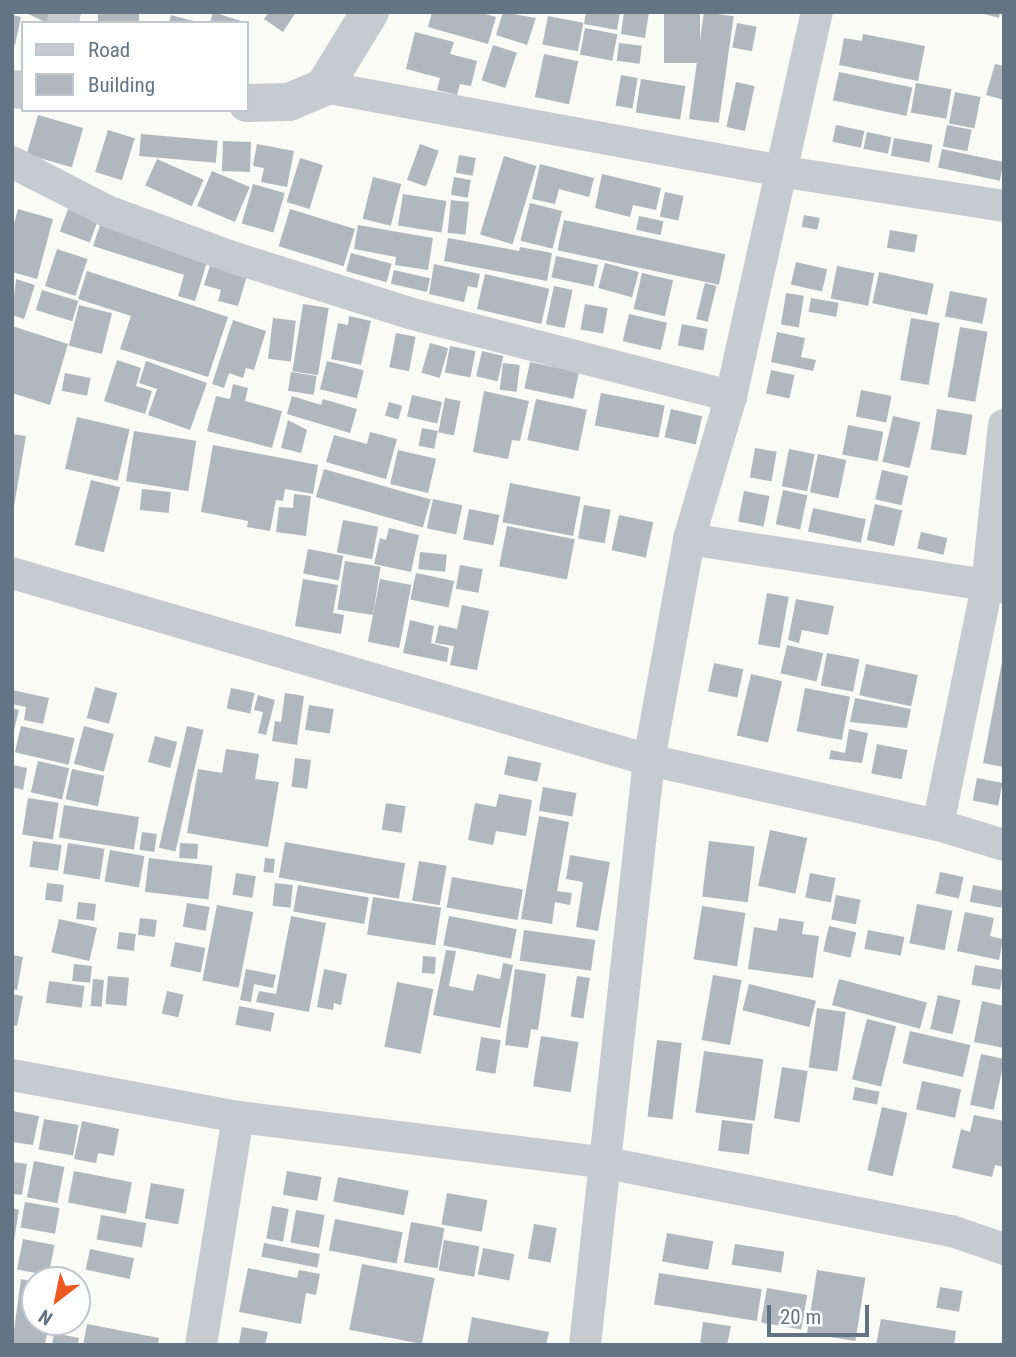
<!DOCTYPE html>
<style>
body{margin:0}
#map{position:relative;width:1016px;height:1357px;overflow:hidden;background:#fafaf7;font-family:"Roboto Condensed",sans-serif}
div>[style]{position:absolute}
.building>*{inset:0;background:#b0b8be;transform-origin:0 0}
.minor>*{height:32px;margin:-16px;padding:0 16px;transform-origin:16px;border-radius:16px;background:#c7cbcf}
.tertiary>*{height:38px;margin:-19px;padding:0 19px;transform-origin:19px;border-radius:19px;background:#c7cbcf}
span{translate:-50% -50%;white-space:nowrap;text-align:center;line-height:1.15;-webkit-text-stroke:7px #fff;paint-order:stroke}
.frame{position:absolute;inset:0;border:14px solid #637484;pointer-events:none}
.legend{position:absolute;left:21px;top:21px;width:228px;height:91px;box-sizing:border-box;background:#fff;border:2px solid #c1c7ce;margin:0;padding:9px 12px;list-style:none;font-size:21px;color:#637484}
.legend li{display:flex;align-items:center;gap:14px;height:35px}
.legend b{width:35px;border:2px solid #c1c7ce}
.north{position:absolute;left:21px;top:1266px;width:70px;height:70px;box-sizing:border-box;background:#fff;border:2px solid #c1c7ce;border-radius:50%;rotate:212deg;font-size:19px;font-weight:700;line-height:28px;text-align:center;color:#637484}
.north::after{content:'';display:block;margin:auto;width:24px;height:32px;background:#ee5923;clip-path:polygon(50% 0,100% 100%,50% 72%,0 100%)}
.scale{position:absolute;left:767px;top:1305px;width:102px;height:32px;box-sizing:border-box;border:4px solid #637484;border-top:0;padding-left:9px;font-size:21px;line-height:24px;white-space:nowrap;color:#637484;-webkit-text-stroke:5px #fff;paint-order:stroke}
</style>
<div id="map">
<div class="building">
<div style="clip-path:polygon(24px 12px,51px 12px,47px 23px)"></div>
<div style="left:98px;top:12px;width:41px;height:11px"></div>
<div style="clip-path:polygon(213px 12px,244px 22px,244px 23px,210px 23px)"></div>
<div style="clip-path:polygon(269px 12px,296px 12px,283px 32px,264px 19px)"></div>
<div style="clip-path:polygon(432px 12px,478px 12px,496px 17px,488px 44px,428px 27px)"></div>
<div style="clip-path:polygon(503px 12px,536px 18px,527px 45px,496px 35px)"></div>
<div style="clip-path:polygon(586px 12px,620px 12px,617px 30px,584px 24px)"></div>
<div style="clip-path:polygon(624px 12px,649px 12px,645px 38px,621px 34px)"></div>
<div style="left:664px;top:12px;width:36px;height:51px"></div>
<div style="left:704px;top:12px;width:30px;height:108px;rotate:8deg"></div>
<div style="clip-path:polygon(977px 12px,1000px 12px,999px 18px)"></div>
<div style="clip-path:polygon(12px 15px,21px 17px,15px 45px,12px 44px)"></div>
<div style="clip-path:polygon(171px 15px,197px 22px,197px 23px,169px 23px)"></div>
<div style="left:548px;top:16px;width:36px;height:29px;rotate:11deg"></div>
<div style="left:737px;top:23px;width:20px;height:25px;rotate:11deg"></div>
<div style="left:585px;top:28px;width:33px;height:27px;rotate:11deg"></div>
<div style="clip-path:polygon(415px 32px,454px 42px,450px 54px,477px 61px,471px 86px,460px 84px,457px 95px,437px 90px,440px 78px,406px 69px)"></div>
<div style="clip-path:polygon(863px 34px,925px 46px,918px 81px,839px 65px,844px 38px,862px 41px)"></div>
<div style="left:619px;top:43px;width:23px;height:18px;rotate:7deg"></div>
<div style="left:493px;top:45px;width:25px;height:37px;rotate:18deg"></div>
<div style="left:544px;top:54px;width:35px;height:44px;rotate:12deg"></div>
<div style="clip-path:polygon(995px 64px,1004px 66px,1004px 100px,986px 95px)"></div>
<div style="left:839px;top:72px;width:75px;height:29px;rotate:12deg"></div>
<div style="left:621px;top:75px;width:17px;height:31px;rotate:10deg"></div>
<div style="left:641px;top:79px;width:45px;height:34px;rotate:9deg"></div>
<div style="left:736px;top:82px;width:19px;height:46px;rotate:12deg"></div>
<div style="left:916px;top:83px;width:36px;height:30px;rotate:10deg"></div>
<div style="left:955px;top:92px;width:26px;height:32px;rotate:11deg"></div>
<div style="left:38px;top:115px;width:47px;height:41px;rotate:16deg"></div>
<div style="left:836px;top:125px;width:29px;height:17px;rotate:12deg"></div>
<div style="left:947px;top:125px;width:25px;height:22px;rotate:11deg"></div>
<div style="left:108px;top:130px;width:28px;height:44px;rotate:17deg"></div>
<div style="left:867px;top:132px;width:25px;height:17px;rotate:12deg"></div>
<div style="left:141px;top:134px;width:77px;height:22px;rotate:5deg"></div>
<div style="left:894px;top:138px;width:39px;height:18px;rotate:10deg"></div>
<div style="left:223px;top:141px;width:28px;height:30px;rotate:2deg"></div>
<div style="clip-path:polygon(257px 144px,294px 151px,287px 187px,261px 182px,264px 168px,253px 166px)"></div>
<div style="left:420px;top:144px;width:20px;height:38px;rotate:20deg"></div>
<div style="left:942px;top:149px;width:63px;height:19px;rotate:12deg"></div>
<div style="left:459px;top:155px;width:17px;height:18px;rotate:10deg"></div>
<div style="left:504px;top:156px;width:34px;height:82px;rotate:17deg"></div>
<div style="left:300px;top:158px;width:24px;height:46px;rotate:17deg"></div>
<div style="left:157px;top:159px;width:51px;height:29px;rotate:24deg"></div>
<div style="clip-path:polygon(540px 164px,594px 178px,589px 197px,559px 189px,555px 204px,532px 199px)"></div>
<div style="left:212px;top:171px;width:41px;height:38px;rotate:23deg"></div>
<div style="clip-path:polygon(602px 174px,661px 188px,656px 210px,633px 205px,630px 217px,595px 208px)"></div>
<div style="left:373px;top:177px;width:29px;height:43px;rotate:14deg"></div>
<div style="left:454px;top:177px;width:17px;height:18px;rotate:10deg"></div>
<div style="left:253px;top:184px;width:33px;height:41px;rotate:16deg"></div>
<div style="left:665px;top:192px;width:19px;height:25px;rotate:12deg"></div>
<div style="left:403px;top:194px;width:44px;height:32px;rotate:9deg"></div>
<div style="left:451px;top:200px;width:18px;height:33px;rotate:6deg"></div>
<div style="left:530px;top:203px;width:33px;height:39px;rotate:14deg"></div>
<div style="clip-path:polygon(18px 209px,53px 219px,37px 279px,12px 272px,12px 231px)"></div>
<div style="left:68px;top:209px;width:32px;height:24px;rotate:20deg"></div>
<div style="left:290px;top:209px;width:68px;height:39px;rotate:17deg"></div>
<div style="left:804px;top:215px;width:16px;height:12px;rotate:11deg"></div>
<div style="left:639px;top:216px;width:25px;height:14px;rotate:12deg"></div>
<div style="left:564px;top:220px;width:165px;height:31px;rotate:12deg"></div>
<div style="clip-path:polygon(101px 222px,209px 256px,195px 301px,178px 296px,184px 275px,93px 246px)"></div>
<div style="clip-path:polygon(358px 225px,433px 238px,428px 270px,395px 265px,396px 257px,354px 249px)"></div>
<div style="left:890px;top:230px;width:28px;height:18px;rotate:10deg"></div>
<div style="clip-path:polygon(448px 238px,519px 251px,520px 247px,552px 253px,547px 281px,444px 261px)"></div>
<div style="left:57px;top:249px;width:32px;height:39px;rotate:18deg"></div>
<div style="left:351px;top:253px;width:42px;height:19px;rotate:15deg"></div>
<div style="left:556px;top:256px;width:43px;height:22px;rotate:12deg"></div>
<div style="clip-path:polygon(212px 259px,249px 269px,238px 306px,218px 301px,221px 290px,204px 285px)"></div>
<div style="left:796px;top:262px;width:32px;height:23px;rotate:13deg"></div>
<div style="left:605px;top:263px;width:35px;height:26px;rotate:15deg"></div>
<div style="clip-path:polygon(434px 264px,480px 274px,477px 288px,468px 286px,464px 302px,429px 294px)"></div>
<div style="left:837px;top:266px;width:38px;height:33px;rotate:11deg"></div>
<div style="left:394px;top:270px;width:37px;height:14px;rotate:13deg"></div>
<div style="clip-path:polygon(87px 271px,228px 317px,208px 377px,120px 349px,131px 316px,78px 299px)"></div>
<div style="left:879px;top:272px;width:56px;height:32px;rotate:12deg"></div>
<div style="left:642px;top:273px;width:32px;height:37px;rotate:13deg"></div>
<div style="left:485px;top:274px;width:66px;height:36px;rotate:13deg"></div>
<div style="clip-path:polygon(16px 279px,35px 285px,24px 319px,12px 315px)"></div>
<div style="left:705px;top:283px;width:12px;height:37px;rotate:14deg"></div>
<div style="left:554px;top:286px;width:19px;height:39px;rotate:12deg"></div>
<div style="left:42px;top:290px;width:38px;height:21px;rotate:17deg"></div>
<div style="left:950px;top:291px;width:38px;height:26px;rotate:11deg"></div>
<div style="left:786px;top:293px;width:18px;height:32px;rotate:9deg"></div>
<div style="left:811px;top:298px;width:28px;height:14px;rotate:10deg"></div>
<div style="left:303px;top:304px;width:26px;height:68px;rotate:9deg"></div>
<div style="left:585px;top:304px;width:23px;height:26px;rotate:10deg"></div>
<div style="left:79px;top:305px;width:34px;height:42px;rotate:14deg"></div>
<div style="left:629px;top:314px;width:39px;height:28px;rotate:13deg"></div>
<div style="clip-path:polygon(349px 316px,371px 321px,361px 365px,331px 359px,338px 323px,348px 325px)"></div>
<div style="left:273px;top:318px;width:23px;height:41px;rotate:7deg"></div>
<div style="left:911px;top:318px;width:29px;height:63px;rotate:10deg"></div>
<div style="clip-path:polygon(233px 320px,266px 331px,254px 370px,246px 368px,243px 378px,229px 373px,224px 388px,212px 384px)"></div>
<div style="left:682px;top:324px;width:26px;height:22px;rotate:11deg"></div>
<div style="clip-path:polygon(12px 326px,68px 344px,50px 405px,12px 393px)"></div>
<div style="left:960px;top:327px;width:28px;height:71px;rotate:10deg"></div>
<div style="clip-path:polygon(777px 332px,805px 338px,801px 357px,816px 360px,813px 371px,771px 362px)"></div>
<div style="left:396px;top:333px;width:20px;height:35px;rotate:11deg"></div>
<div style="left:430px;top:343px;width:19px;height:31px;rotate:16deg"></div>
<div style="left:450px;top:346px;width:26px;height:27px;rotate:11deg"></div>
<div style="left:482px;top:351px;width:22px;height:26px;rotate:13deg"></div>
<div style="clip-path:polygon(117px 360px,141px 368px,136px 386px,152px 391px,145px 414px,104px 401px)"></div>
<div style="clip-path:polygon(146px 361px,207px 383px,190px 430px,148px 415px,157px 389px,139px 383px)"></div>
<div style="left:327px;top:361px;width:38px;height:29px;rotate:14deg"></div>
<div style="left:530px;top:362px;width:50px;height:27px;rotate:12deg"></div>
<div style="left:503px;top:363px;width:17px;height:27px;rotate:7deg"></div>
<div style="left:771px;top:370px;width:24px;height:24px;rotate:12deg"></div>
<div style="left:291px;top:372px;width:26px;height:19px;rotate:9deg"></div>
<div style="left:65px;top:373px;width:26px;height:18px;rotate:11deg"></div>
<div style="clip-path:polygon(233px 384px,248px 388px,245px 401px,282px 411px,272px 448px,207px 431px,216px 396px,230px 399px)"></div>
<div style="left:861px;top:390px;width:31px;height:27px;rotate:11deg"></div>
<div style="clip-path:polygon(484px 391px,529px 401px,520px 441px,512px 440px,508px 459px,473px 452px)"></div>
<div style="left:601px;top:393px;width:65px;height:33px;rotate:11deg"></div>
<div style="left:412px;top:395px;width:31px;height:22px;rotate:13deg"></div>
<div style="clip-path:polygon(292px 396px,321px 405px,323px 399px,357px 409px,350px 433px,287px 414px)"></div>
<div style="left:445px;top:398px;width:16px;height:35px;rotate:11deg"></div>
<div style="left:536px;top:399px;width:52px;height:42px;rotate:12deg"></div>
<div style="left:389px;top:402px;width:14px;height:14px;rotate:17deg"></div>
<div style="left:671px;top:409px;width:32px;height:29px;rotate:13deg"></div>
<div style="left:937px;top:409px;width:36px;height:41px;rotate:9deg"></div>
<div style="left:893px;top:416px;width:28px;height:47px;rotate:13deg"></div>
<div style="left:77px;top:417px;width:54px;height:53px;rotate:13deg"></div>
<div style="clip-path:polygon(288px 420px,307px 430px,301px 453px,281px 448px)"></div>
<div style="left:848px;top:425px;width:36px;height:30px;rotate:11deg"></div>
<div style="left:422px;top:428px;width:16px;height:18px;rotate:11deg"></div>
<div style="left:134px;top:431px;width:63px;height:51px;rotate:9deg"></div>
<div style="clip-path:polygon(370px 432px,397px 439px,386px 479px,326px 462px,334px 435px,367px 444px)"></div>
<div style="clip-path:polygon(12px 434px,26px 436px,14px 506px,12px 506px)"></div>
<div style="clip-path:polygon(213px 445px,318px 465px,313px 494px,285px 489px,283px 501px,276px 500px,270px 531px,247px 527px,248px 521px,201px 512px)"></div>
<div style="left:755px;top:448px;width:22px;height:30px;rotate:10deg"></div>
<div style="left:789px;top:449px;width:26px;height:38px;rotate:11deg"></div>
<div style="left:398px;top:450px;width:39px;height:35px;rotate:13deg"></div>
<div style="left:818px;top:454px;width:29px;height:39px;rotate:12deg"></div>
<div style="left:324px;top:469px;width:111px;height:29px;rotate:16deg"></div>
<div style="left:882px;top:470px;width:27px;height:30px;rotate:13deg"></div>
<div style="left:91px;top:480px;width:30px;height:67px;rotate:14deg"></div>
<div style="left:510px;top:483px;width:72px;height:40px;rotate:11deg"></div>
<div style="left:142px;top:489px;width:29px;height:21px;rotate:6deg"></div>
<div style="left:783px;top:490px;width:25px;height:35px;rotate:12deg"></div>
<div style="left:744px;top:491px;width:26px;height:31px;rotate:11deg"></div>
<div style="clip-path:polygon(294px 494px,311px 496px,306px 536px,276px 532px,279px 507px,293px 508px)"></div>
<div style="left:433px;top:499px;width:30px;height:30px;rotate:12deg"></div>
<div style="left:875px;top:504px;width:28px;height:37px;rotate:13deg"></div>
<div style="left:584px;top:505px;width:27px;height:34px;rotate:10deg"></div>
<div style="left:813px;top:508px;width:54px;height:24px;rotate:12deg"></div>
<div style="left:469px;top:509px;width:31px;height:31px;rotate:11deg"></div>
<div style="left:619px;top:515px;width:35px;height:36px;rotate:12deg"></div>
<div style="left:343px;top:520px;width:36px;height:33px;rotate:11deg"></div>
<div style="left:507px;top:526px;width:69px;height:41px;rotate:11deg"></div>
<div style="clip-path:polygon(389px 528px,419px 535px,411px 572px,374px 564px,380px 538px,386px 540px)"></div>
<div style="left:921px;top:532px;width:27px;height:17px;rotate:13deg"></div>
<div style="left:308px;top:549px;width:36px;height:25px;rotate:11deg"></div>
<div style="left:420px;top:552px;width:27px;height:17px;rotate:6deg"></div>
<div style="left:345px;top:561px;width:36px;height:49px;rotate:9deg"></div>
<div style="left:460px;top:565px;width:23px;height:24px;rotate:10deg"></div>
<div style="left:416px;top:573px;width:39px;height:27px;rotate:12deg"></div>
<div style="clip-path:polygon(303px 579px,338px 585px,333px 613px,344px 615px,341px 634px,295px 626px)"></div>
<div style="left:380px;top:579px;width:32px;height:64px;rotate:11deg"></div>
<div style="left:767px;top:593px;width:22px;height:52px;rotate:10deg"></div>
<div style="clip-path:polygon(796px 599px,834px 606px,828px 635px,802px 630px,799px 643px,788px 640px)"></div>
<div style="clip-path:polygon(462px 605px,489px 611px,477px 670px,450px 665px,454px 646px,435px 643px,439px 625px,457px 629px)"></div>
<div style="clip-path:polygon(410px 620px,434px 626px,431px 643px,449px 648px,447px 662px,403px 653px)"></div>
<div style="left:787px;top:645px;width:37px;height:29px;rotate:13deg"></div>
<div style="left:827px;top:653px;width:33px;height:33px;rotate:11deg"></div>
<div style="clip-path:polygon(1002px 662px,1004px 662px,1004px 767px,983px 763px)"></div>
<div style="left:714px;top:663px;width:30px;height:29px;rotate:12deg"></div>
<div style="left:866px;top:664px;width:53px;height:32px;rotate:12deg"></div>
<div style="left:751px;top:674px;width:32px;height:63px;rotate:13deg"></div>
<div style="left:95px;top:687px;width:23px;height:32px;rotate:15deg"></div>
<div style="left:231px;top:688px;width:24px;height:21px;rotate:12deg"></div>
<div style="left:805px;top:688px;width:46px;height:44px;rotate:11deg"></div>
<div style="clip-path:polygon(12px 690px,49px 698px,43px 724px,24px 720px,26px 707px,12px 704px)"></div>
<div style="clip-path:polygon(285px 693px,304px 696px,297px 745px,272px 741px,275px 721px,281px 722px)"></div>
<div style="clip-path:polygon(258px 695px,275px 700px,266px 735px,258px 733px,263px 712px,254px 710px)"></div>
<div style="clip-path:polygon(855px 698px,911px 709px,907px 728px,850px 722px)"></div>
<div style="left:309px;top:705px;width:25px;height:25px;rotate:9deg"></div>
<div style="clip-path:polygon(12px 708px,19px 710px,13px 734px,12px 734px)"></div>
<div style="left:21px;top:726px;width:55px;height:27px;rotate:13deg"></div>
<div style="left:84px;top:726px;width:31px;height:39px;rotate:15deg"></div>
<div style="left:187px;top:726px;width:17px;height:125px;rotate:13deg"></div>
<div style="clip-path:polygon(849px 729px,868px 733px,862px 763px,829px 759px,831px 750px,845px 753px)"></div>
<div style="left:155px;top:736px;width:23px;height:27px;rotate:15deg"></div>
<div style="left:877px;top:744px;width:31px;height:30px;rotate:11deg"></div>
<div style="clip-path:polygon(226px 749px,259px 754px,255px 779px,279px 782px,268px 847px,187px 833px,198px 769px,222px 773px)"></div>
<div style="left:508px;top:756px;width:34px;height:19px;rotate:12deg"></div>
<div style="left:295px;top:758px;width:16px;height:29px;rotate:7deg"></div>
<div style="left:38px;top:761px;width:32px;height:32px;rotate:13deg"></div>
<div style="clip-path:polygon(12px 765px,27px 768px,23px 790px,12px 787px)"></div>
<div style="left:72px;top:769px;width:33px;height:31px;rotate:12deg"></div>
<div style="left:977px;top:778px;width:26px;height:23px;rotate:11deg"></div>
<div style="left:543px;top:787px;width:34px;height:24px;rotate:10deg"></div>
<div style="clip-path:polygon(499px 794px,532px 800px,526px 836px,496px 831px,493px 845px,468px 840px,475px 803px,496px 807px)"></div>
<div style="left:28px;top:798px;width:31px;height:37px;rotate:9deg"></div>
<div style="left:386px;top:803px;width:20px;height:27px;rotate:9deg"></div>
<div style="left:64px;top:805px;width:76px;height:33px;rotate:9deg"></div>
<div style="clip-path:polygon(539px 816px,569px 822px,557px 891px,572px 893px,570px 905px,555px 902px,552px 924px,521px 919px)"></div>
<div style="left:770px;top:830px;width:38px;height:57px;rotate:12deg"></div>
<div style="left:142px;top:832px;width:15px;height:18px;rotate:8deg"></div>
<div style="left:33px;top:841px;width:29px;height:26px;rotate:8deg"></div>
<div style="left:709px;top:841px;width:46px;height:56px;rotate:7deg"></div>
<div style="left:285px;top:842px;width:122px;height:36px;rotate:10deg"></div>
<div style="left:68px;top:843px;width:37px;height:31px;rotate:9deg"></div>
<div style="left:180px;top:843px;width:18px;height:15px;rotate:3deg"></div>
<div style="left:110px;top:850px;width:35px;height:32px;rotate:10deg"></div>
<div style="clip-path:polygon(570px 855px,610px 862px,598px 931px,576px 927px,583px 882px,566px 879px)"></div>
<div style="left:149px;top:858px;width:64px;height:34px;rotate:7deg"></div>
<div style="left:265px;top:858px;width:10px;height:14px;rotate:6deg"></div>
<div style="left:419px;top:861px;width:28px;height:40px;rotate:10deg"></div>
<div style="left:940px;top:872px;width:24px;height:22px;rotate:12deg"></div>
<div style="left:236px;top:873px;width:20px;height:22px;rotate:9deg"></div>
<div style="left:810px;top:873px;width:26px;height:25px;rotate:11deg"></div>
<div style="left:452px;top:877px;width:72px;height:31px;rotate:10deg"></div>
<div style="left:47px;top:883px;width:17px;height:17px;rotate:7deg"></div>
<div style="left:275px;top:883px;width:18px;height:23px;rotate:6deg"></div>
<div style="left:298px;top:885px;width:72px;height:27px;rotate:10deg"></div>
<div style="left:973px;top:885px;width:32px;height:17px;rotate:11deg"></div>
<div style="left:836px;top:895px;width:25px;height:25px;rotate:11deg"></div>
<div style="left:373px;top:897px;width:69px;height:38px;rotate:9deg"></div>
<div style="left:78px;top:902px;width:18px;height:17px;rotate:6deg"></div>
<div style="left:187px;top:903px;width:23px;height:24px;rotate:10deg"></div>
<div style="left:917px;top:904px;width:36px;height:40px;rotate:11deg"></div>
<div style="left:217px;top:905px;width:37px;height:77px;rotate:11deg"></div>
<div style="left:702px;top:906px;width:44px;height:54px;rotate:9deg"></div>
<div style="clip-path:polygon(965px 912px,994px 918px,990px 936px,1003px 939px,999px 960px,957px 951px)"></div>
<div style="clip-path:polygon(291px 916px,326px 923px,309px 1012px,256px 1002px,259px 991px,276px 994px)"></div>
<div style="left:449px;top:916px;width:69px;height:30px;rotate:11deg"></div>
<div style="left:140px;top:918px;width:17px;height:17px;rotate:7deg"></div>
<div style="clip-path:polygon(779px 918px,804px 922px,802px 934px,819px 936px,813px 978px,748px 969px,754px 927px,777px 931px)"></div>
<div style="left:59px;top:919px;width:39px;height:34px;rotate:13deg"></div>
<div style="left:829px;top:926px;width:28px;height:26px;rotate:13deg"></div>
<div style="left:524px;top:930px;width:72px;height:31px;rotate:8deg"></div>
<div style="left:868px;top:930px;width:37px;height:19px;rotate:11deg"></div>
<div style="left:119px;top:932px;width:17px;height:17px;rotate:7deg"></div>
<div style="left:175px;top:942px;width:31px;height:25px;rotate:11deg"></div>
<div style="clip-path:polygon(446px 950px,456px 951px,449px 986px,473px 991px,477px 974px,500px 979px,503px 963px,513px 965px,500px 1028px,433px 1015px)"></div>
<div style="clip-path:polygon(12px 955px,23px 957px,17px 990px,12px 989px)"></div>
<div style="left:423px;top:956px;width:13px;height:17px;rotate:4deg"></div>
<div style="left:74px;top:964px;width:18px;height:17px;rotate:6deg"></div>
<div style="left:975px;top:965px;width:29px;height:20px;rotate:10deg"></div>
<div style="clip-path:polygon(246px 969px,276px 975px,273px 988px,254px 984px,251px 1002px,240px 1000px)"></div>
<div style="clip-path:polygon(324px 969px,347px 974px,341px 1005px,334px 1003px,333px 1010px,317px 1007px)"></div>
<div style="clip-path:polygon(515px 969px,546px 974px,538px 1030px,531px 1029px,528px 1048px,505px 1045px)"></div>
<div style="left:713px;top:975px;width:29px;height:66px;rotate:10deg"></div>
<div style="left:108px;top:976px;width:21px;height:28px;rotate:5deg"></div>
<div style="left:577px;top:976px;width:13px;height:41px;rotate:9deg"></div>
<div style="left:93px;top:979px;width:11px;height:27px;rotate:5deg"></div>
<div style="left:839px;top:979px;width:91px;height:27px;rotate:15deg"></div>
<div style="left:49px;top:981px;width:36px;height:22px;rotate:8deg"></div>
<div style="left:397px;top:982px;width:37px;height:66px;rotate:11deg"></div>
<div style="left:749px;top:984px;width:69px;height:27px;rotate:14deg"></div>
<div style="left:167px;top:991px;width:17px;height:23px;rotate:13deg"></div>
<div style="clip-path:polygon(12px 994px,23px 996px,17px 1026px,12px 1025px)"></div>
<div style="left:938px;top:995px;width:23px;height:35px;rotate:13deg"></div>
<div style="clip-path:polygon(982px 1001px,1004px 1006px,1004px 1048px,974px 1042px)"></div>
<div style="left:239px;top:1006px;width:36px;height:19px;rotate:11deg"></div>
<div style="left:817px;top:1008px;width:29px;height:60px;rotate:8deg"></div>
<div style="left:867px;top:1019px;width:30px;height:62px;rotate:14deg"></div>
<div style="left:910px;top:1031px;width:62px;height:33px;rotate:13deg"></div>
<div style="left:541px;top:1036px;width:38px;height:51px;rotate:9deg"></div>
<div style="left:481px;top:1037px;width:20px;height:34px;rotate:9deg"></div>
<div style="left:657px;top:1040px;width:25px;height:77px;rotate:7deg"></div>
<div style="left:704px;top:1051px;width:60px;height:62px;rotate:8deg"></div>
<div style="left:981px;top:1054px;width:24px;height:52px;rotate:12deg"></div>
<div style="left:782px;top:1067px;width:26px;height:52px;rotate:9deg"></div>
<div style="left:922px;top:1081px;width:40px;height:29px;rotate:12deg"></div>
<div style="left:855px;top:1087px;width:25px;height:13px;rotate:11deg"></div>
<div style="left:882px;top:1107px;width:26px;height:65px;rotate:13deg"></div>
<div style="clip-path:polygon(12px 1111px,39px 1116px,33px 1145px,12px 1142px)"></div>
<div style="clip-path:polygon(974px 1115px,1004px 1121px,1004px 1167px,995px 1165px,992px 1177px,952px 1168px,961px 1129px,970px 1132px)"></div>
<div style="left:44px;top:1119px;width:35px;height:31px;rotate:10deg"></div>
<div style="left:722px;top:1120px;width:31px;height:31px;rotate:7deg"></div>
<div style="clip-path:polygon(82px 1121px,119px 1129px,114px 1156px,98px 1153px,96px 1163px,74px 1159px)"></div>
<div style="left:34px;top:1161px;width:31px;height:37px;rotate:11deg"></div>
<div style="clip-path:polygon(12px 1162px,27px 1164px,22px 1195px,12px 1194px)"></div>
<div style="left:74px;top:1171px;width:59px;height:32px;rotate:11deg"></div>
<div style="left:287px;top:1171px;width:35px;height:24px;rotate:10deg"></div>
<div style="left:338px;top:1177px;width:72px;height:25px;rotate:11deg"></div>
<div style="left:151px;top:1183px;width:34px;height:36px;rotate:10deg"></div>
<div style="left:447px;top:1193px;width:41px;height:32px;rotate:10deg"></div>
<div style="left:25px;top:1202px;width:35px;height:26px;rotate:10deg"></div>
<div style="left:272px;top:1206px;width:17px;height:33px;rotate:10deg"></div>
<div style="clip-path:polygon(12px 1208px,19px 1210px,14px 1240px,12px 1240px)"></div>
<div style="left:296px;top:1210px;width:29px;height:33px;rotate:10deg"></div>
<div style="left:101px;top:1215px;width:46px;height:25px;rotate:10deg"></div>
<div style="left:335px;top:1219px;width:69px;height:32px;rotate:11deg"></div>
<div style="left:411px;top:1222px;width:34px;height:41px;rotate:10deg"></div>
<div style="left:534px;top:1224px;width:23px;height:35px;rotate:10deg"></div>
<div style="left:667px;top:1233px;width:47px;height:29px;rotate:10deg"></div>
<div style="left:23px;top:1239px;width:32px;height:31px;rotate:11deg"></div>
<div style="left:444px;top:1240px;width:36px;height:31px;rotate:10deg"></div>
<div style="left:264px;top:1243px;width:57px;height:14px;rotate:11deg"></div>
<div style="left:735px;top:1244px;width:50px;height:21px;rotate:9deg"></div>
<div style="left:483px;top:1248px;width:32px;height:27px;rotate:11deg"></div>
<div style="left:90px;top:1249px;width:45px;height:21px;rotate:12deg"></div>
<div style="left:362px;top:1264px;width:74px;height:67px;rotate:11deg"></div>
<div style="clip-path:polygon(248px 1268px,297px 1278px,299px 1270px,320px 1274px,316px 1295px,306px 1293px,301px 1324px,239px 1312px)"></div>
<div style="left:817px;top:1270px;width:49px;height:64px;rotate:9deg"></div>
<div style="left:659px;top:1273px;width:104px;height:32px;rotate:9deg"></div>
<div style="clip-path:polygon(21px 1279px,35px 1282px,35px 1322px,49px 1322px,45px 1345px,12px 1345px)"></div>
<div style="left:940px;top:1287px;width:23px;height:21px;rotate:10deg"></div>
<div style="left:767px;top:1288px;width:41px;height:35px;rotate:10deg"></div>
<div style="clip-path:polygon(472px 1317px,549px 1332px,546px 1345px,467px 1345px)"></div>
<div style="clip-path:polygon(881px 1319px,956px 1331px,954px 1345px,876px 1345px)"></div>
<div style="clip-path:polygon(703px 1322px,731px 1326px,727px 1345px,700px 1345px)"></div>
<div style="clip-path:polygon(87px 1324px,159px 1338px,158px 1345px,83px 1345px)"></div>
<div style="clip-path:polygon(242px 1327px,268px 1332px,265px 1345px,239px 1343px)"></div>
<div style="clip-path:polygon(54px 1333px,79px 1338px,78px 1345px,52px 1345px)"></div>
</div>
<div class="minor">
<div style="left:63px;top:23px;width:11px;rotate:-80deg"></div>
<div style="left:324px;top:87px;width:469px;rotate:10.4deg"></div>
<div style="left:785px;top:172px;width:222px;rotate:8.8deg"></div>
<div style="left:12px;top:162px;width:107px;rotate:27.3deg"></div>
<div style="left:107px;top:211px;width:136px;rotate:20.2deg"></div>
<div style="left:235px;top:258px;width:182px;rotate:17.5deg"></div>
<div style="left:409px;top:313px;width:333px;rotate:14.5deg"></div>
<div style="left:689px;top:539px;width:319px;rotate:8.8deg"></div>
<div style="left:12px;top:573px;width:664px;rotate:16.36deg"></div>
<div style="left:649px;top:760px;width:296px;rotate:12.7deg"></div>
<div style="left:938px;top:825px;width:69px;rotate:16.9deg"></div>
<div style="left:938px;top:825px;width:244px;rotate:-78.4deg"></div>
<div style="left:987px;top:586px;width:162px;rotate:-84deg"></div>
<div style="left:12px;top:1075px;width:230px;rotate:10.5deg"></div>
<div style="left:238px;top:1117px;width:372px;rotate:7.1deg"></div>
<div style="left:607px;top:1163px;width:352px;rotate:11.2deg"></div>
<div style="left:952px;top:1231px;width:55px;rotate:19.1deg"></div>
<div style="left:201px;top:1345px;width:231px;rotate:-80.8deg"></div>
<div style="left:585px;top:1345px;width:588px;rotate:-83.76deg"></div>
<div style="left:649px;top:760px;width:225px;rotate:-79.7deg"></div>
<div style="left:689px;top:539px;width:149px;rotate:-73.6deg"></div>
<div style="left:731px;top:396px;width:394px;rotate:-77.4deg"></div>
</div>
<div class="tertiary">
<div style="left:12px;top:89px;width:11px;rotate:5deg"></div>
<div style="left:247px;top:103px;width:42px;rotate:-1.4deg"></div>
<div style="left:289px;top:102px;width:38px;rotate:-23deg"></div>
<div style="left:324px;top:87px;width:88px;rotate:-58.5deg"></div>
</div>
<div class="frame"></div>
<ul class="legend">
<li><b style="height:9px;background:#c7cbcf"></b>Road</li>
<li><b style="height:19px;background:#b0b8be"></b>Building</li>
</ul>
<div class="north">N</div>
<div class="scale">20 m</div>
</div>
